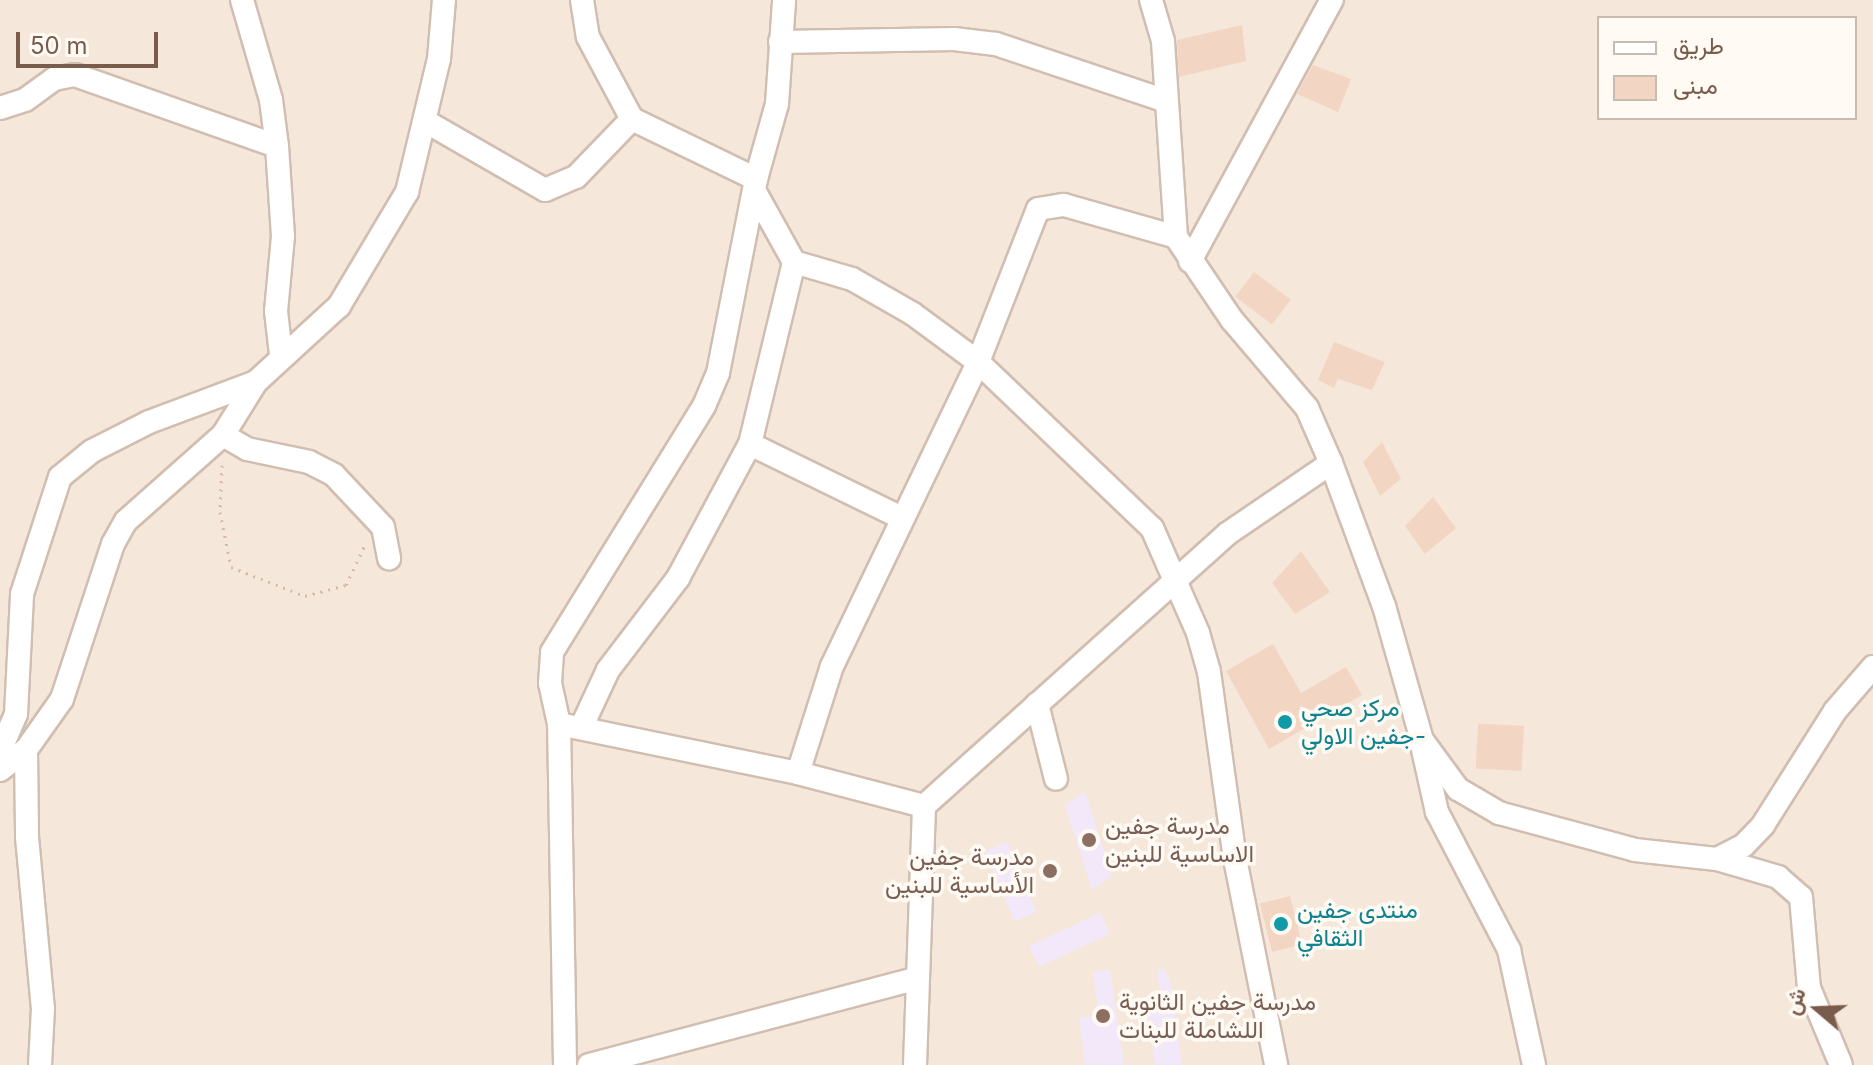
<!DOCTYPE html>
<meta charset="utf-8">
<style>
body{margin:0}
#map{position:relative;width:1873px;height:1065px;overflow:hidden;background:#fdf6ec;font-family:Inter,Vazirmatn,sans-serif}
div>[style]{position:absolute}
.residential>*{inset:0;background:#f5e8da}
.education>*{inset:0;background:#f3e8fa;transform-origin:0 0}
.building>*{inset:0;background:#f3d5c3;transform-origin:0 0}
.path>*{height:3px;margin-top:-1.5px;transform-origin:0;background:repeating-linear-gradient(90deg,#d9b8a5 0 2px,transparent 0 8px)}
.roads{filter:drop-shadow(2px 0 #d1beb0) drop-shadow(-2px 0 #d1beb0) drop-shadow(0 2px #d1beb0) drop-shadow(0 -2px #d1beb0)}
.street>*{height:22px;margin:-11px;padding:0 11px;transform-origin:11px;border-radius:11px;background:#fff}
.dots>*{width:22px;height:22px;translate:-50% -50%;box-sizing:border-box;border:4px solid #fffaf3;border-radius:50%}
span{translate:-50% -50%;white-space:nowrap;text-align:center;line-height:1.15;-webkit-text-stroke:7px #fffaf3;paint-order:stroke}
.culture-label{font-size:24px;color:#0d838f}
.left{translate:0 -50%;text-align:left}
.education-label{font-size:24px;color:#785e54}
.right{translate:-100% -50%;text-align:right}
.legend{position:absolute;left:1597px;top:16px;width:260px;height:104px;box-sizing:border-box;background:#fffaf3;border:2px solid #cabbb1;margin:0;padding:10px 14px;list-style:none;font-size:24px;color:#7a5c4d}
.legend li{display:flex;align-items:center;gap:16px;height:40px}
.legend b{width:40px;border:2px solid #cabbb1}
.north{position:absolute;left:1777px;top:969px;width:80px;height:80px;-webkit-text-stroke:6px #fffaf3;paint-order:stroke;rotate:289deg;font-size:22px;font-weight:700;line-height:32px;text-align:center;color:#7a5c4d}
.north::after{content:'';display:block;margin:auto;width:28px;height:36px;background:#7a5c4d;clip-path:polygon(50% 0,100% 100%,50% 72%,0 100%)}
.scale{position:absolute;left:16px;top:32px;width:142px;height:36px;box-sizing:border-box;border:4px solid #7a5c4d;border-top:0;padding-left:10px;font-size:24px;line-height:28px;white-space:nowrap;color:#7a5c4d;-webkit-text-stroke:6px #fffaf3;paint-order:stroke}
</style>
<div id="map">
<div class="residential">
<div style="clip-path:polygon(evenodd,0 0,1873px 0,1873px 1065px,0 1065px,0 0,1599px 18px,1855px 18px,1855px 118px,1599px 118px,1599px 18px)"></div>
</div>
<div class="education">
<div style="clip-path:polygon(1085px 792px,1112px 876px,1092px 890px,1065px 805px)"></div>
<div style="left:1007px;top:842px;width:76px;height:24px;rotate:67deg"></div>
<div style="left:1100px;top:913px;width:23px;height:78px;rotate:65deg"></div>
<div style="clip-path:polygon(1164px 968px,1170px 981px,1182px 1065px,1155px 1065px,1146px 997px,1160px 994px,1157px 971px)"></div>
<div style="clip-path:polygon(1110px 970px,1124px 1065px,1085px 1065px,1079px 1018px,1099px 1015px,1093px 972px)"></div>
</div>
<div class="building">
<div style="clip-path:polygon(1242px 25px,1246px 61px,1179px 77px,1177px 40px)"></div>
<div style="clip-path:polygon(1313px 65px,1351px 79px,1338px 112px,1297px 94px)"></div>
<div style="left:1254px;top:272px;width:46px;height:31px;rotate:37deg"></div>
<div style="clip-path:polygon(1334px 342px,1385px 362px,1372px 390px,1338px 379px,1334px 388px,1318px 380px)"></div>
<div style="clip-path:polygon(1382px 442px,1401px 479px,1380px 496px,1363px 462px)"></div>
<div style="clip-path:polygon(1433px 497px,1456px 528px,1425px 554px,1405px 526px)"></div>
<div style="clip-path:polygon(1301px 551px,1330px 592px,1295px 614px,1272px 583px)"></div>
<div style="clip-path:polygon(1273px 644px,1301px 693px,1346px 667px,1362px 695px,1269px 749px,1226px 671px)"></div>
<div style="left:1524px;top:726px;width:45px;height:46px;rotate:93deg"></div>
<div style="left:1290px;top:896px;width:50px;height:31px;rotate:76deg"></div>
</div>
<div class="path">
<div style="left:222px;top:465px;width:47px;rotate:92.4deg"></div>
<div style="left:220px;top:512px;width:56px;rotate:78.7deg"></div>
<div style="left:231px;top:567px;width:79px;rotate:21.4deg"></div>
<div style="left:305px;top:596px;width:42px;rotate:-15deg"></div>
<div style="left:346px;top:585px;width:44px;rotate:-64.6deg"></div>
</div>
<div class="roads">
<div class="street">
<div style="left:242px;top:0;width:104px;rotate:73.8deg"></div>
<div style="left:271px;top:100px;width:46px;rotate:82.6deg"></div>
<div style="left:277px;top:146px;width:90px;rotate:86.2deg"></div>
<div style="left:283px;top:236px;width:75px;rotate:95.3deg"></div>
<div style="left:276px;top:311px;width:44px;rotate:83.5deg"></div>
<div style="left:582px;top:0;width:37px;rotate:81deg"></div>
<div style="left:588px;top:37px;width:93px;rotate:61.8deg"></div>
<div style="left:780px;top:42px;width:174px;rotate:-1deg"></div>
<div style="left:954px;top:39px;width:42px;rotate:6.8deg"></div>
<div style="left:996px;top:44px;width:176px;rotate:18.5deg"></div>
<div style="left:0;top:108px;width:26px;rotate:-18deg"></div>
<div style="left:25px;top:100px;width:36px;rotate:-36deg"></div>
<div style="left:54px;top:79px;width:21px;rotate:-11deg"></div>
<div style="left:75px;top:75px;width:214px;rotate:19.4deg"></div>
<div style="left:425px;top:121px;width:138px;rotate:29.9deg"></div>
<div style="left:545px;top:190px;width:34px;rotate:-23deg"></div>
<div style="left:576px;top:177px;width:81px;rotate:-46deg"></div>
<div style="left:632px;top:119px;width:138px;rotate:25.8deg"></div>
<div style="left:1190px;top:261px;width:297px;rotate:-61.5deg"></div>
<div style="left:794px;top:262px;width:60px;rotate:16.3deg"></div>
<div style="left:852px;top:279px;width:70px;rotate:29.8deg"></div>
<div style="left:913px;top:314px;width:81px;rotate:36.4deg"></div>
<div style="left:978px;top:362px;width:240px;rotate:43.7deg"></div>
<div style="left:1152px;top:528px;width:115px;rotate:66.3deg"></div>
<div style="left:1198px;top:633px;width:41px;rotate:74.2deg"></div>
<div style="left:1209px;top:672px;width:189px;rotate:82.1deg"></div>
<div style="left:1235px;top:859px;width:210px;rotate:78.7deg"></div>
<div style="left:256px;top:382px;width:62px;rotate:121.9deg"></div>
<div style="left:223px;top:435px;width:28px;rotate:30deg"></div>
<div style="left:247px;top:449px;width:63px;rotate:11.8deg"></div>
<div style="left:309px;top:462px;width:28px;rotate:27deg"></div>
<div style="left:334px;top:475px;width:71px;rotate:46.7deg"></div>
<div style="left:383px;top:527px;width:32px;rotate:79deg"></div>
<div style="left:750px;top:444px;width:169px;rotate:26deg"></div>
<div style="left:1331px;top:463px;width:153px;rotate:69.7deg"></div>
<div style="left:1384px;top:606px;width:139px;rotate:74.2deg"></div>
<div style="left:1422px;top:740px;width:61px;rotate:53.7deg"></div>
<div style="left:1458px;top:789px;width:48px;rotate:30.3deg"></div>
<div style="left:1499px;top:813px;width:141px;rotate:15.2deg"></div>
<div style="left:1635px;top:850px;width:82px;rotate:6.3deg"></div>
<div style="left:1717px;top:859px;width:30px;rotate:-27deg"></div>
<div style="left:1744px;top:845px;width:28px;rotate:-46deg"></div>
<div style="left:1763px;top:825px;width:135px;rotate:-57.7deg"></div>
<div style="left:1835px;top:711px;width:58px;rotate:-49.2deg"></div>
<div style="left:1037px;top:704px;width:77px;rotate:75.8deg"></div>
<div style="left:559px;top:724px;width:244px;rotate:11.6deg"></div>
<div style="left:798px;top:773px;width:130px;rotate:14.7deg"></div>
<div style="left:924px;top:806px;width:407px;rotate:-41.9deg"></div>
<div style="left:1227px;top:534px;width:126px;rotate:-34.3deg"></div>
<div style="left:1331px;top:463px;width:60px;rotate:-113.6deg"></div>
<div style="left:1307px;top:408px;width:116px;rotate:-130.4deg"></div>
<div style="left:1232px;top:320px;width:100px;rotate:-124deg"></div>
<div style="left:1176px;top:237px;width:196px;rotate:-93.8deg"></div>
<div style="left:1163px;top:41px;width:43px;rotate:-106.3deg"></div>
<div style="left:581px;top:728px;width:64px;rotate:-65deg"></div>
<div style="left:608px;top:670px;width:116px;rotate:-52.7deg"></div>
<div style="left:678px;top:578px;width:152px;rotate:-61.8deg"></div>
<div style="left:750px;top:444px;width:187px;rotate:-76.4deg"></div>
<div style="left:794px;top:262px;width:80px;rotate:-119.1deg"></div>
<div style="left:1422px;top:745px;width:69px;rotate:77.4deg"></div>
<div style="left:1437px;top:812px;width:156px;rotate:62.4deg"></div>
<div style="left:1509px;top:950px;width:118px;rotate:77.7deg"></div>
<div style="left:26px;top:750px;width:87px;rotate:89.3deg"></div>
<div style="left:27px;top:837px;width:172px;rotate:84.7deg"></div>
<div style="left:43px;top:1008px;width:57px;rotate:93deg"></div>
<div style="left:0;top:751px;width:40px;rotate:-66.6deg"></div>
<div style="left:16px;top:714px;width:120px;rotate:-87.1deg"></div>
<div style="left:22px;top:594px;width:123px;rotate:-72deg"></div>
<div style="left:60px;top:477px;width:41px;rotate:-39.1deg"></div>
<div style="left:92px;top:451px;width:64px;rotate:-27deg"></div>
<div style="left:149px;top:422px;width:114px;rotate:-20.5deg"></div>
<div style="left:256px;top:382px;width:113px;rotate:-42.5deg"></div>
<div style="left:339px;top:306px;width:133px;rotate:-59.2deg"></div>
<div style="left:407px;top:192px;width:137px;rotate:-76.5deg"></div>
<div style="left:439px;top:59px;width:59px;rotate:-85.2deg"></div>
<div style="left:0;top:770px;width:33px;rotate:-38deg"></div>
<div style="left:26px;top:750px;width:62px;rotate:-54.8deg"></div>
<div style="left:62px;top:699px;width:163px;rotate:-71.8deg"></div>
<div style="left:113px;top:544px;width:26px;rotate:-61deg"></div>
<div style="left:126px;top:521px;width:130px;rotate:-41.6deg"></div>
<div style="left:798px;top:773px;width:112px;rotate:-72.4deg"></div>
<div style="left:832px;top:666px;width:337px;rotate:-64.3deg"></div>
<div style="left:978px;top:362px;width:164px;rotate:-68.6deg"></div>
<div style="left:1038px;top:209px;width:26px;rotate:-9deg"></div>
<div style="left:1064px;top:205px;width:116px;rotate:15.9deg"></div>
<div style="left:1717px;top:859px;width:64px;rotate:16.4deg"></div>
<div style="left:1778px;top:877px;width:30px;rotate:41deg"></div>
<div style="left:1801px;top:897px;width:91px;rotate:85deg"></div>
<div style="left:1809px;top:988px;width:83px;rotate:67.4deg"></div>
<div style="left:565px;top:1065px;width:341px;rotate:-91deg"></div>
<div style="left:559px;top:724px;width:42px;rotate:-102.4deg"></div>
<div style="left:550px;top:683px;width:31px;rotate:-86deg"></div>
<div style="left:552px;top:652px;width:289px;rotate:-58.3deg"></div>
<div style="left:704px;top:406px;width:36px;rotate:-67deg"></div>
<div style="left:718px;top:373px;width:198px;rotate:-78.9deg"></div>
<div style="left:756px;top:179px;width:78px;rotate:-74.4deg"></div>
<div style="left:777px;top:104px;width:104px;rotate:-86.1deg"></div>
<div style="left:589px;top:1065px;width:337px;rotate:-14.8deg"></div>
<div style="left:915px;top:1065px;width:259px;rotate:-88deg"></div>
</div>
</div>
<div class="dots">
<div style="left:1285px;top:722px;background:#0f9aa8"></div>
<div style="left:1089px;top:840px;background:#8d6e63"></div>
<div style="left:1050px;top:871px;background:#8d6e63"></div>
<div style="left:1281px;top:924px;background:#0f9aa8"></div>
<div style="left:1103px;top:1016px;background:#8d6e63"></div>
</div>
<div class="culture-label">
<span class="left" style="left:1301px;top:722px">مركز صحي<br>جفين الاولي-</span>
<span class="left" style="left:1297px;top:924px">منتدى جفين<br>الثقافي</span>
</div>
<div class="education-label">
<span class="left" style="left:1105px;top:840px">مدرسة جفين<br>الاساسية للبنين</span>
<span class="right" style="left:1034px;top:871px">مدرسة جفين<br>الأساسية للبنين</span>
<span class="left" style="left:1119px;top:1016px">مدرسة جفين الثانوية<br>اللشاملة للبنات</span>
</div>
<ul class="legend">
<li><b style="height:10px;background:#fff"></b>طريق</li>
<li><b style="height:22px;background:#f3d5c3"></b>مبنى</li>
</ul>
<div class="north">ش</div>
<div class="scale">50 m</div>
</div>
